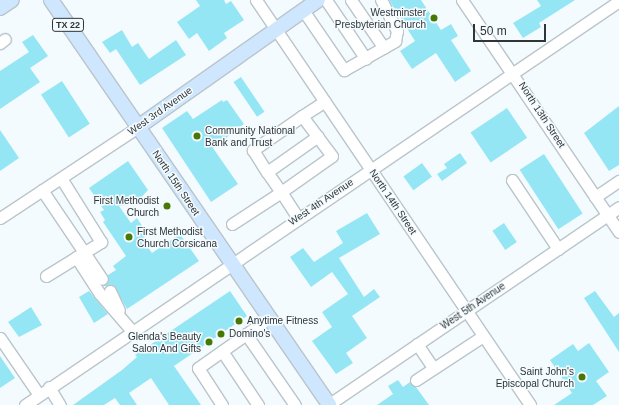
<!DOCTYPE html>
<style>
body{margin:0}
#map{position:relative;width:619px;height:405px;overflow:hidden;background:#f4fbfe;font-family:Arial,sans-serif}
div>[style]{position:absolute}
.building>*{inset:0;background:#95e6f4;transform-origin:0 0}
.roads{filter:drop-shadow(1px 0 #bac5cb) drop-shadow(-1px 0 #bac5cb) drop-shadow(0 1px #bac5cb) drop-shadow(0 -1px #bac5cb)}
.minor>*{height:11px;margin:-5.5px;padding:0 5.5px;transform-origin:5.5px;border-radius:5.5px;background:#fff}
.major>*{height:14px;margin:-7px;padding:0 7px;transform-origin:7px;border-radius:7px;background:#cee7fe}
.dots>*{width:11px;height:11px;translate:-50% -50%;box-sizing:border-box;border:2px solid #f4fbfe;border-radius:50%}
span{translate:-50% -50%;white-space:nowrap;text-align:center;line-height:1.15;-webkit-text-stroke:3px #f4fbfe;paint-order:stroke}
.shield-label span{padding:1px 3px;background:#f4fbfe;border:1px solid;border-radius:3px;-webkit-text-stroke-width:0}
.shield-label{font-size:9px;color:#303537;font-weight:700}
.poi-label{font-size:10px;color:#303537}
.right{translate:-100% -50%;text-align:right}
.left{translate:0 -50%;text-align:left}
.street-label{font-size:10px;color:#303537}
.scale{position:absolute;left:473px;top:24px;width:73px;height:18px;box-sizing:border-box;border:2px solid #303537;border-top:0;padding-left:5px;font-size:12px;line-height:14px;white-space:nowrap;color:#303537;-webkit-text-stroke:3px #f4fbfe;paint-order:stroke}
</style>
<div id="map">
<div class="building">
<div style="clip-path:polygon(196px 0,224px 0,226px 4px,231px 1px,244px 20px,224px 33px,227px 38px,209px 51px,197px 33px,189px 39px,177px 22px,200px 6px)"></div>
<div style="clip-path:polygon(389px 0,421px 0,441px 30px,451px 24px,458px 36px,451px 40px,471px 71px,455px 82px,436px 53px,412px 69px,400px 51px,415px 41px)"></div>
<div style="clip-path:polygon(537px 0,575px 0,539px 23px,541px 27px,523px 38px,513px 23px,541px 6px)"></div>
<div style="clip-path:polygon(122px 30px,132px 47px,138px 43px,149px 59px,176px 40px,186px 55px,140px 85px,116px 49px,110px 53px,102px 42px)"></div>
<div style="clip-path:polygon(33px 35px,48px 56px,30px 68px,40px 82px,0 109px,0 71px,29px 52px,22px 42px)"></div>
<div style="left:241px;top:77px;width:42px;height:9px;rotate:56deg"></div>
<div style="left:62px;top:81px;width:51px;height:25px;rotate:57deg"></div>
<div style="clip-path:polygon(222px 100px,223px 102px,227px 100px,244px 124px,213px 148px,238px 184px,211px 202px,162px 128px,187px 111px,193px 119px)"></div>
<div style="clip-path:polygon(619px 106px,619px 165px,609px 171px,584px 133px)"></div>
<div style="left:507px;top:108px;width:36px;height:44px;rotate:56deg"></div>
<div style="clip-path:polygon(0 130px,19px 158px,0 171px)"></div>
<div style="clip-path:polygon(460px 153px,467px 163px,442px 181px,437px 174px,447px 168px,444px 164px)"></div>
<div style="left:544px;top:154px;width:71px;height:29px;rotate:57deg"></div>
<div style="clip-path:polygon(128px 161px,148px 190px,135px 204px,119px 206px,131px 223px,137px 218px,148px 235px,142px 239px,152px 253px,180px 234px,199px 261px,127px 309px,114px 286px,103px 286px,108px 282px,108px 275px,116px 270px,113px 266px,126px 256px,103px 222px,105px 220px,100px 212px,104px 210px,89px 188px)"></div>
<div style="left:422px;top:163px;width:17px;height:23px;rotate:54deg"></div>
<div style="clip-path:polygon(367px 213px,380px 234px,339px 258px,364px 297px,374px 289px,380px 297px,352px 316px,367px 338px,346px 353px,353px 363px,336px 374px,312px 341px,332px 327px,322px 312px,348px 294px,332px 272px,311px 287px,290px 257px,303px 248px,314px 262px,343px 243px,336px 231px)"></div>
<div style="left:504px;top:223px;width:23px;height:14px;rotate:56deg"></div>
<div style="clip-path:polygon(89px 291px,108px 314px,94px 323px,79px 297px)"></div>
<div style="clip-path:polygon(230px 291px,247px 316px,174px 366px,201px 405px,169px 405px,151px 378px,129px 393px,137px 405px,120px 405px,115px 398px,104px 405px,73px 405px,122px 370px,137px 357px,135px 355px)"></div>
<div style="clip-path:polygon(595px 291px,614px 317px,619px 313px,619px 352px,584px 298px)"></div>
<div style="clip-path:polygon(31px 307px,42px 325px,19px 337px,8px 322px)"></div>
<div style="clip-path:polygon(589px 343px,609px 372px,596px 381px,607px 396px,593px 405px,554px 405px,572px 393px,550px 360px,573px 344px,578px 351px)"></div>
<div style="clip-path:polygon(0 356px,15px 378px,0 388px)"></div>
<div style="clip-path:polygon(398px 380px,403px 387px,410px 382px,416px 387px,429px 405px,377px 405px,393px 394px,388px 386px)"></div>
</div>
<div class="roads">
<div class="minor">
<div style="left:256px;top:0;width:489px;rotate:55.9deg"></div>
<div style="left:326px;top:0;width:71px;rotate:55.9deg"></div>
<div style="left:351px;top:0;width:58px;rotate:55.5deg"></div>
<div style="left:462px;top:0;width:280px;rotate:55.9deg"></div>
<div style="left:303px;top:10px;width:73px;rotate:55.7deg"></div>
<div style="left:344px;top:70px;width:59px;rotate:-29.6deg"></div>
<div style="left:395px;top:41px;width:10px;rotate:-79deg"></div>
<div style="left:397px;top:31px;width:35px;rotate:-117deg"></div>
<div style="left:0;top:43px;width:6px;rotate:-39deg"></div>
<div style="left:302px;top:116px;width:60px;rotate:145.2deg"></div>
<div style="left:253px;top:150px;width:26px;rotate:58deg"></div>
<div style="left:267px;top:172px;width:62px;rotate:-35.2deg"></div>
<div style="left:512px;top:180px;width:83px;rotate:56.3deg"></div>
<div style="left:42px;top:190px;width:107px;rotate:56deg"></div>
<div style="left:595px;top:197px;width:29px;rotate:-34deg"></div>
<div style="left:0;top:218px;width:165px;rotate:-33.4deg"></div>
<div style="left:298px;top:218px;width:31px;rotate:-123deg"></div>
<div style="left:281px;top:192px;width:62px;rotate:-35.2deg"></div>
<div style="left:332px;top:156px;width:50px;rotate:-126.9deg"></div>
<div style="left:302px;top:116px;width:27px;rotate:-33deg"></div>
<div style="left:232px;top:224px;width:59px;rotate:-33.1deg"></div>
<div style="left:281px;top:192px;width:24px;rotate:-125deg"></div>
<div style="left:76px;top:257px;width:44px;rotate:57deg"></div>
<div style="left:100px;top:294px;width:49px;rotate:49.1deg"></div>
<div style="left:46px;top:276px;width:65px;rotate:-31.7deg"></div>
<div style="left:101px;top:242px;width:75px;rotate:-122deg"></div>
<div style="left:110px;top:291px;width:21px;rotate:65deg"></div>
<div style="left:246px;top:334px;width:86px;rotate:55.4deg"></div>
<div style="left:0;top:338px;width:69px;rotate:55.6deg"></div>
<div style="left:417px;top:344px;width:29px;rotate:56deg"></div>
<div style="left:222px;top:351px;width:65px;rotate:56.3deg"></div>
<div style="left:416px;top:380px;width:80px;rotate:-33.3deg"></div>
<div style="left:49px;top:387px;width:21px;rotate:59deg"></div>
<div style="left:25px;top:405px;width:718px;rotate:-34.22deg"></div>
<div style="left:222px;top:405px;width:44px;rotate:-123deg"></div>
<div style="left:198px;top:368px;width:87px;rotate:-35.2deg"></div>
<div style="left:328px;top:405px;width:352px;rotate:-34.2deg"></div>
</div>
<div class="major">
<div style="left:51px;top:0;width:491px;rotate:55.5deg"></div>
<div style="left:0;top:8px;width:14px;rotate:-34deg"></div>
<div style="left:138px;top:127px;width:220px;rotate:-35.2deg"></div>
</div>
</div>
<div class="dots">
<div style="left:434px;top:18px;background:#467803"></div>
<div style="left:197px;top:136px;background:#467803"></div>
<div style="left:167px;top:206px;background:#467803"></div>
<div style="left:129px;top:237px;background:#467803"></div>
<div style="left:239px;top:321px;background:#467803"></div>
<div style="left:221px;top:334px;background:#467803"></div>
<div style="left:209px;top:342px;background:#467803"></div>
<div style="left:582px;top:377px;background:#467803"></div>
</div>
<div class="shield-label">
<span style="left:68px;top:25px">TX 22</span>
</div>
<div class="poi-label">
<span class="right" style="left:426px;top:18px">Westminster<br>Presbyterian Church</span>
<span class="left" style="left:205px;top:136px">Community National<br>Bank and Trust</span>
<span class="right" style="left:159px;top:206px">First Methodist<br>Church</span>
<span class="left" style="left:137px;top:237px">First Methodist<br>Church Corsicana</span>
<span class="left" style="left:247px;top:321px">Anytime Fitness</span>
<span class="left" style="left:229px;top:334px">Domino's</span>
<span class="right" style="left:201px;top:342px">Glenda's Beauty<br>Salon And Gifts</span>
<span class="right" style="left:574px;top:377px">Saint John's<br>Episcopal Church</span>
</div>
<div class="street-label">
<span style="left:160px;top:111px;rotate:-35deg">West 3rd Avenue</span>
<span style="left:542px;top:115px;rotate:57deg">North 13th Street</span>
<span style="left:176px;top:183px;rotate:56deg">North 15th Street</span>
<span style="left:321px;top:202px;rotate:-34deg">West 4th Avenue</span>
<span style="left:393px;top:202px;rotate:56deg">North 14th Street</span>
<span style="left:473px;top:306px;rotate:-34deg">West 5th Avenue</span>
</div>
<div class="scale">50 m</div>
</div>
